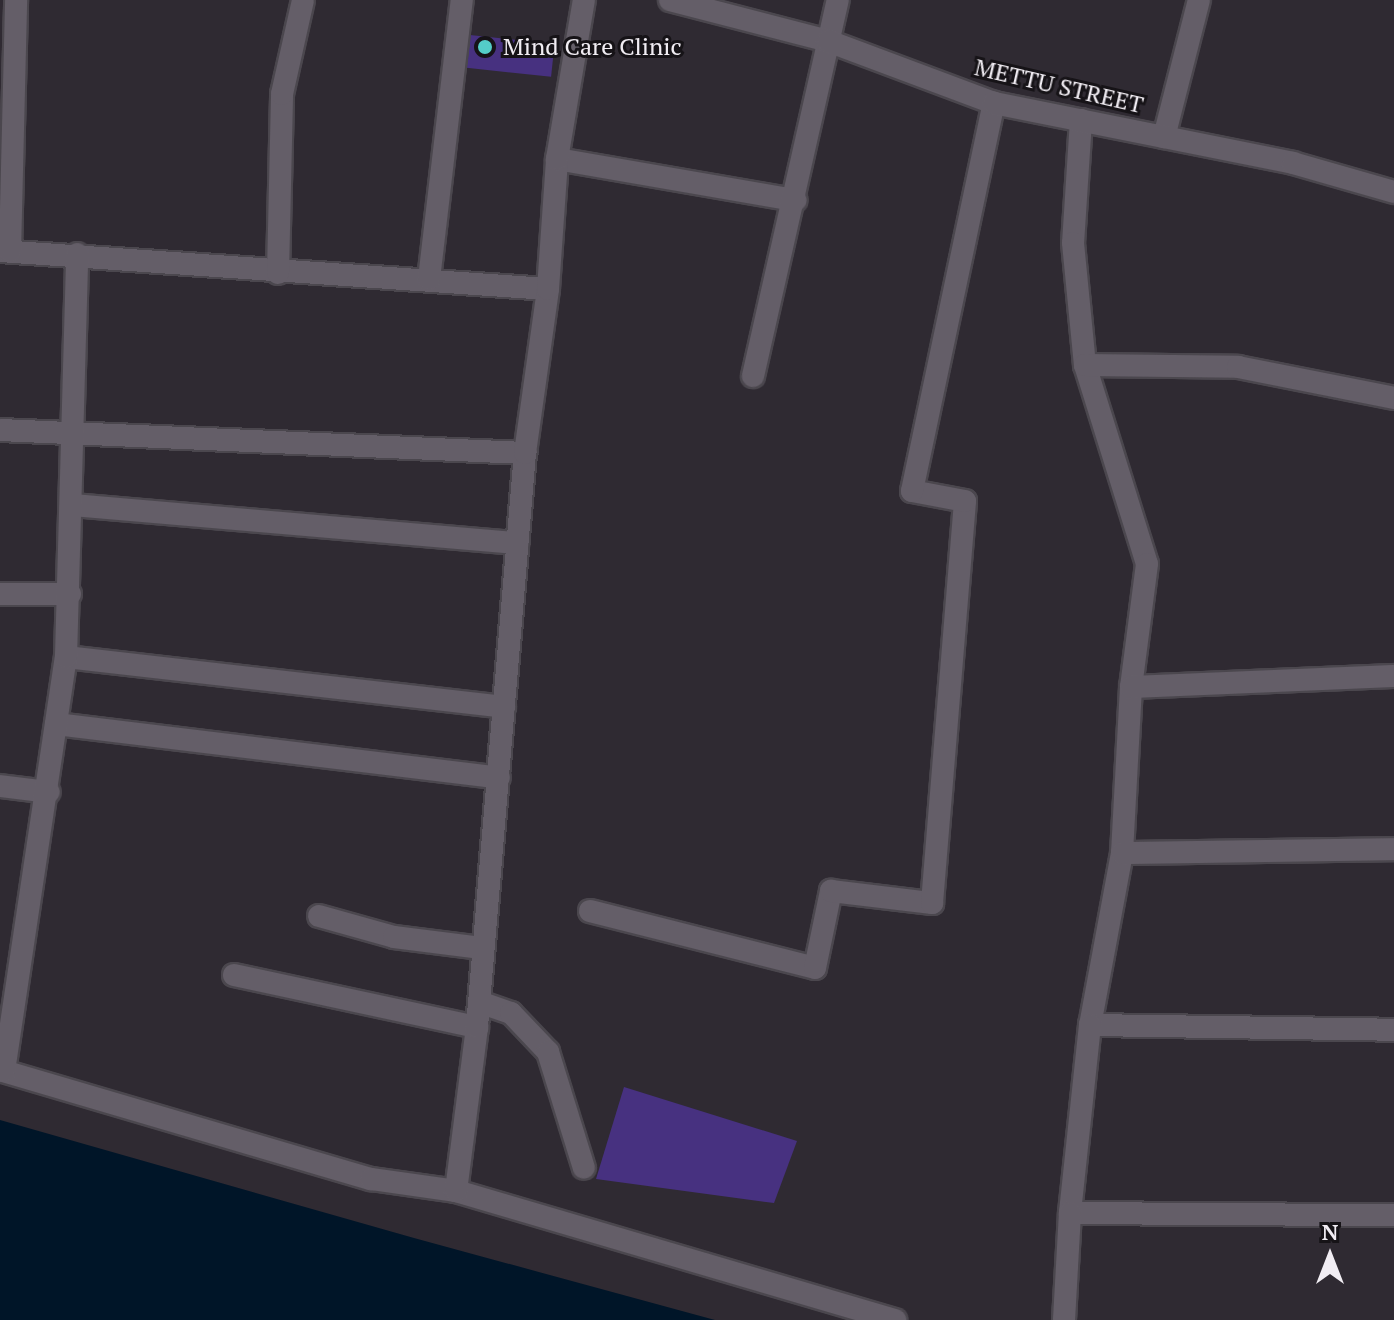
<!DOCTYPE html>
<style>
body{margin:0}
#map{position:relative;width:1394px;height:1320px;overflow:hidden;background:#2f2a32;font-family:"PT Serif",serif}
div>[style]{position:absolute}
.water>*{inset:0;background:#001528}
.building>*{inset:0;background:#473180;transform-origin:0 0}
.roads{filter:drop-shadow(2px 0 #4b474e) drop-shadow(-2px 0 #4b474e) drop-shadow(0 2px #4b474e) drop-shadow(0 -2px #4b474e)}
.minor>*{height:22px;margin:-11px;padding:0 11px;transform-origin:11px;border-radius:11px;background:#645e68}
.tertiary>*{height:22px;margin:-11px;padding:0 11px;transform-origin:11px;border-radius:11px;background:#645e68}
.dots>*{width:22px;height:22px;translate:-50% -50%;box-sizing:border-box;border:4px solid #161317;border-radius:50%}
span{translate:-50% -50%;white-space:nowrap;text-align:center;line-height:1.15;-webkit-text-stroke:6px #161317;paint-order:stroke}
.poi-label{font-size:24px;color:#f1edf3}
.left{translate:0 -50%;text-align:left}
.street-label{font-size:24px;color:#f1edf3}
.north{position:absolute;left:1290px;top:1216px;width:80px;height:80px;-webkit-text-stroke:6px #161317;paint-order:stroke;rotate:0deg;font-size:22px;font-weight:700;line-height:32px;text-align:center;color:#f1edf3}
.north::after{content:'';display:block;margin:auto;width:28px;height:36px;background:#f1edf3;clip-path:polygon(50% 0,100% 100%,50% 72%,0 100%)}
</style>
<div id="map">
<div class="water">
<div style="clip-path:polygon(0 1120px,414px 1238px,715px 1320px,0 1320px)"></div>
</div>
<div class="building">
<div style="left:470px;top:35px;width:85px;height:33px;rotate:6deg"></div>
<div style="clip-path:polygon(624px 1087px,797px 1141px,774px 1203px,596px 1179px)"></div>
</div>
<div class="roads">
<div class="minor">
<div style="left:1081px;top:120px;width:123px;rotate:93.7deg"></div>
<div style="left:1073px;top:243px;width:123px;rotate:84.4deg"></div>
<div style="left:1085px;top:365px;width:208px;rotate:72.7deg"></div>
<div style="left:1147px;top:564px;width:124px;rotate:97.4deg"></div>
<div style="left:1131px;top:687px;width:166px;rotate:93.1deg"></div>
<div style="left:1122px;top:853px;width:175px;rotate:100.5deg"></div>
<div style="left:1090px;top:1025px;width:304px;rotate:0.9deg"></div>
<div style="left:1164px;top:137px;width:141px;rotate:-75.7deg"></div>
<div style="left:557px;top:159px;width:242px;rotate:9.8deg"></div>
<div style="left:0;top:251px;width:549px;rotate:3.97deg"></div>
<div style="left:10px;top:251px;width:251px;rotate:-88.6deg"></div>
<div style="left:278px;top:273px;width:179px;rotate:-88.7deg"></div>
<div style="left:282px;top:94px;width:96px;rotate:-77.4deg"></div>
<div style="left:429px;top:279px;width:281px;rotate:-83.3deg"></div>
<div style="left:1085px;top:365px;width:153px;rotate:0.7deg"></div>
<div style="left:1238px;top:367px;width:159px;rotate:11.2deg"></div>
<div style="left:753px;top:376px;width:385px;rotate:-77.3deg"></div>
<div style="left:0;top:430px;width:526px;rotate:2.51deg"></div>
<div style="left:72px;top:505px;width:447px;rotate:4.9deg"></div>
<div style="left:0;top:594px;width:70px"></div>
<div style="left:66px;top:657px;width:441px;rotate:6.5deg"></div>
<div style="left:1131px;top:687px;width:263px;rotate:-2.4deg"></div>
<div style="left:56px;top:724px;width:446px;rotate:6.9deg"></div>
<div style="left:0;top:786px;width:49px;rotate:7deg"></div>
<div style="left:1122px;top:853px;width:272px;rotate:-0.8deg"></div>
<div style="left:590px;top:911px;width:232px;rotate:14.2deg"></div>
<div style="left:815px;top:968px;width:79px;rotate:-78.3deg"></div>
<div style="left:831px;top:891px;width:102px;rotate:6.8deg"></div>
<div style="left:932px;top:903px;width:403px;rotate:-85.3deg"></div>
<div style="left:965px;top:501px;width:54px;rotate:-169.3deg"></div>
<div style="left:912px;top:491px;width:397px;rotate:-78.1deg"></div>
<div style="left:319px;top:916px;width:78px;rotate:15.6deg"></div>
<div style="left:394px;top:937px;width:88px;rotate:7.2deg"></div>
<div style="left:234px;top:975px;width:249px;rotate:12.1deg"></div>
<div style="left:479px;top:1002px;width:34px;rotate:19deg"></div>
<div style="left:511px;top:1013px;width:54px;rotate:46.5deg"></div>
<div style="left:548px;top:1052px;width:121px;rotate:72.8deg"></div>
<div style="left:1090px;top:1025px;width:189px;rotate:96.1deg"></div>
<div style="left:1070px;top:1213px;width:324px;rotate:0.4deg"></div>
<div style="left:0;top:1070px;width:387px;rotate:16.4deg"></div>
<div style="left:371px;top:1179px;width:86px;rotate:8deg"></div>
<div style="left:456px;top:1191px;width:458px;rotate:16.4deg"></div>
<div style="left:4px;top:1071px;width:419px;rotate:-81.5deg"></div>
<div style="left:66px;top:657px;width:403px;rotate:-88.4deg"></div>
<div style="left:456px;top:1191px;width:165px;rotate:-82.7deg"></div>
<div style="left:477px;top:1027px;width:576px;rotate:-85.22deg"></div>
<div style="left:525px;top:453px;width:166px;rotate:-82deg"></div>
<div style="left:548px;top:289px;width:130px;rotate:-86deg"></div>
<div style="left:557px;top:159px;width:161px;rotate:-80.4deg"></div>
<div style="left:1064px;top:1320px;width:107px;rotate:-86.8deg"></div>
</div>
<div class="tertiary">
<div style="left:670px;top:0;width:163px;rotate:14.5deg"></div>
<div style="left:828px;top:41px;width:177px;rotate:20.5deg"></div>
<div style="left:994px;top:103px;width:305px;rotate:11.3deg"></div>
<div style="left:1293px;top:163px;width:105px;rotate:16deg"></div>
</div>
</div>
<div class="dots">
<div style="left:485px;top:47px;background:#54cdc8"></div>
</div>
<div class="poi-label">
<span class="left" style="left:503px;top:47px">Mind Care Clinic</span>
</div>
<div class="street-label">
<span style="left:1059px;top:86px;rotate:13deg">METTU STREET</span>
</div>
<div class="north">N</div>
</div>
